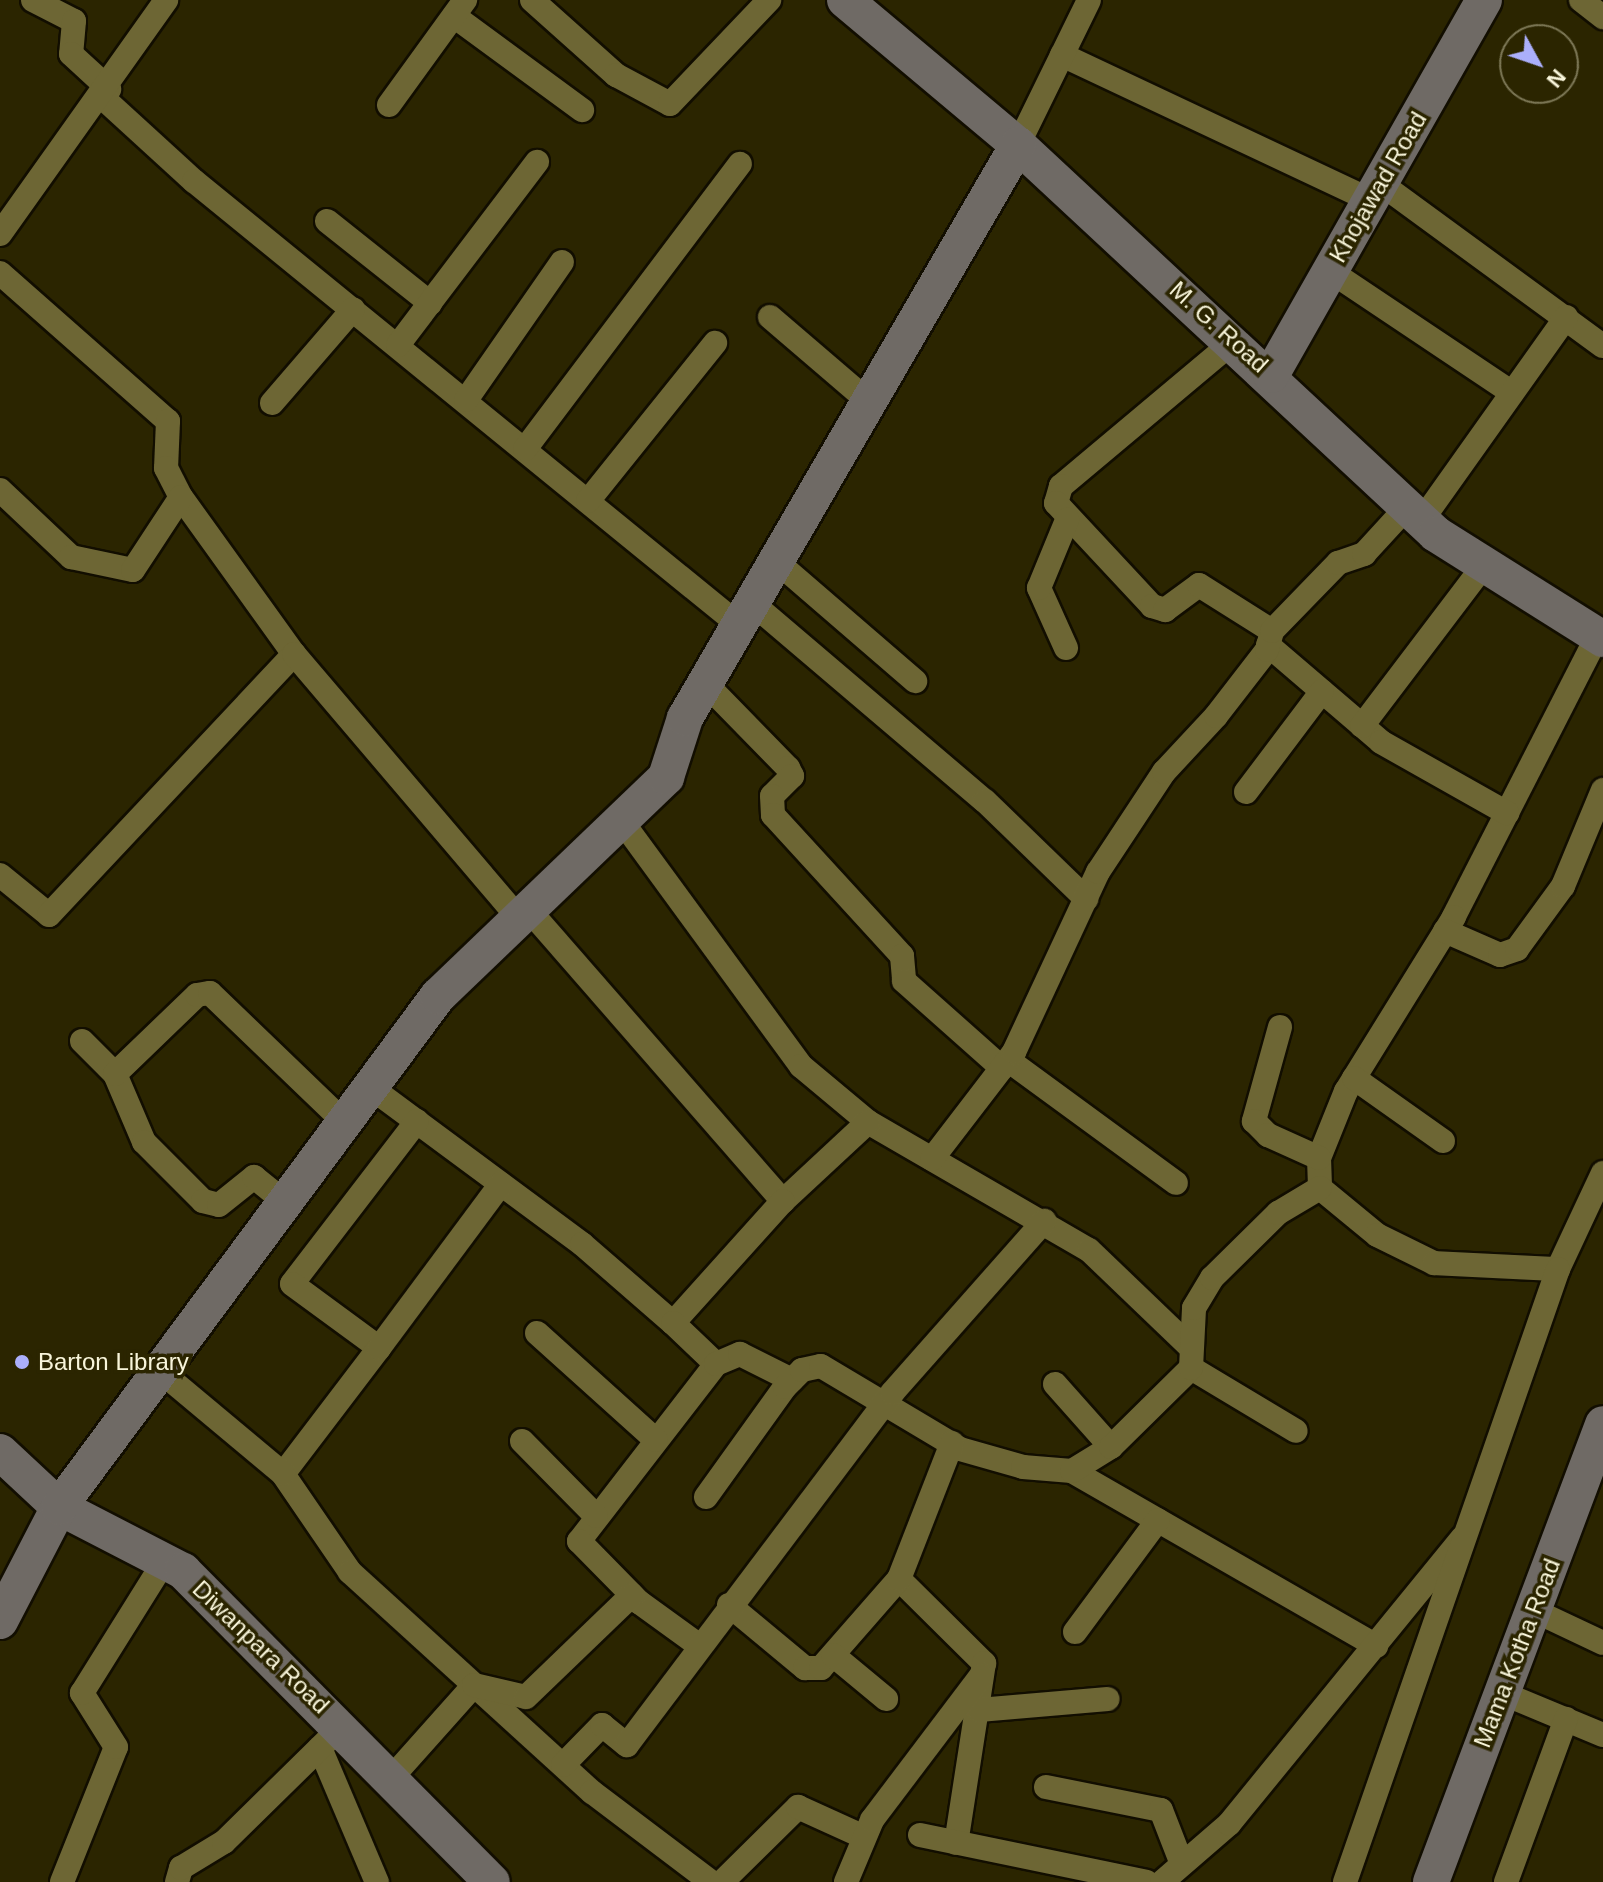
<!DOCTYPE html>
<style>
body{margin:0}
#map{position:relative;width:1603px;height:1882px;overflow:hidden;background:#2b2500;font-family:Helvetica,sans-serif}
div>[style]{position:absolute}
.roads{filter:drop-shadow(2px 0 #120e00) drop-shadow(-2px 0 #120e00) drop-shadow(0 2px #120e00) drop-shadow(0 -2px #120e00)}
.street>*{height:24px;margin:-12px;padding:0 12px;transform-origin:12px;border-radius:12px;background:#6d6634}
.secondary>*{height:36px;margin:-18px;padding:0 18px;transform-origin:18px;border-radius:18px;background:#6f6a65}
.dots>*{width:22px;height:22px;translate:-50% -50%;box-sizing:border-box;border:4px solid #2b2500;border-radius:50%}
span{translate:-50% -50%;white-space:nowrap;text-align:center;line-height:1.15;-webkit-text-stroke:7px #2b2500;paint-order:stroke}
.street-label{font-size:24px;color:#f8f5da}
.poi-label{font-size:24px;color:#f8f5da}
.left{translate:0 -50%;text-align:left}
.north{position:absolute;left:1499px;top:24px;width:80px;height:80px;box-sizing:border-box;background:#2b2500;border:2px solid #7d7857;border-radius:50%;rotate:130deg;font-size:22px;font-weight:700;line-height:32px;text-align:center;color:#f8f5da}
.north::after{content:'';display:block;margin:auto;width:28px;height:36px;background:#abaffb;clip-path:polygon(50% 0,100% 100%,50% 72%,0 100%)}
</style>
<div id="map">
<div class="roads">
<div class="street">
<div style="left:33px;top:0;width:46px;rotate:27.1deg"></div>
<div style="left:74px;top:21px;width:33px;rotate:95deg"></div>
<div style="left:71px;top:54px;width:52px;rotate:42.6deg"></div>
<div style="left:532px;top:0;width:113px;rotate:41.8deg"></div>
<div style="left:616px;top:75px;width:61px;rotate:28.2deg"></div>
<div style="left:670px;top:104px;width:144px;rotate:-46.4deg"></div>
<div style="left:1581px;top:0;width:28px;rotate:38deg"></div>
<div style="left:454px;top:16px;width:159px;rotate:36.3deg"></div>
<div style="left:1062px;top:55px;width:340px;rotate:25.2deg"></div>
<div style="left:103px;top:98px;width:123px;rotate:42.4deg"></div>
<div style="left:194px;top:181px;width:703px;rotate:39.17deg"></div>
<div style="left:389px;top:105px;width:130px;rotate:-54.1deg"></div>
<div style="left:1018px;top:145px;width:161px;rotate:-63.9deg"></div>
<div style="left:1380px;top:183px;width:276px;rotate:36.2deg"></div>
<div style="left:327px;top:221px;width:132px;rotate:38.5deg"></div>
<div style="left:0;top:234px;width:287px;rotate:-54.6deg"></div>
<div style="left:1330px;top:271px;width:219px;rotate:33.8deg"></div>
<div style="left:0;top:273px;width:224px;rotate:41.4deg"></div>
<div style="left:168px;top:421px;width:47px;rotate:92.4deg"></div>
<div style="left:166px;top:468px;width:33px;rotate:63deg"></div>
<div style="left:181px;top:497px;width:193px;rotate:54.3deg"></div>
<div style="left:770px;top:317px;width:130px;rotate:40.6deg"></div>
<div style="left:1234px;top:341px;width:226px;rotate:140deg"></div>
<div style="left:1061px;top:486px;width:18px;rotate:106deg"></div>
<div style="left:1056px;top:503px;width:141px;rotate:47deg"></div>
<div style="left:1152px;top:606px;width:14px;rotate:17deg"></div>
<div style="left:1165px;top:610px;width:42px;rotate:-36.3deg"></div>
<div style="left:1199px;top:585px;width:86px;rotate:32.2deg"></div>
<div style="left:398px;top:345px;width:230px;rotate:-52.8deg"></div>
<div style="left:466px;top:400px;width:168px;rotate:-55.2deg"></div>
<div style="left:272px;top:403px;width:124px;rotate:-49.2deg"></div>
<div style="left:525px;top:449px;width:357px;rotate:-53deg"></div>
<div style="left:0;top:490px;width:98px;rotate:43.3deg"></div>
<div style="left:71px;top:557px;width:63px;rotate:11.8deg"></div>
<div style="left:133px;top:570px;width:87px;rotate:-56.7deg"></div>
<div style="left:588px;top:501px;width:203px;rotate:-51.2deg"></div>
<div style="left:1422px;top:520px;width:249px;rotate:-54.6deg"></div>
<div style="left:776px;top:561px;width:184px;rotate:40.8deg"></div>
<div style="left:752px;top:603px;width:306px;rotate:40.4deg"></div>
<div style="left:985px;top:801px;width:141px;rotate:44.1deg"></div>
<div style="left:1598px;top:635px;width:317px;rotate:117.1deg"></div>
<div style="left:1454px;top:917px;width:205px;rotate:121.8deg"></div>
<div style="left:1346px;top:1091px;width:72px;rotate:111.9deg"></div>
<div style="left:1319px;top:1158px;width:30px;rotate:88deg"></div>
<div style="left:1320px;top:1188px;width:74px;rotate:39.5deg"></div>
<div style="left:1377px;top:1235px;width:64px;rotate:26.2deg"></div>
<div style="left:1434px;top:1263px;width:124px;rotate:2.8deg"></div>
<div style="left:1558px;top:1269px;width:106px;rotate:-64.9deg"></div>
<div style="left:1268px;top:645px;width:149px;rotate:40.6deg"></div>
<div style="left:1381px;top:742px;width:145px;rotate:29.4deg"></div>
<div style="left:1066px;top:648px;width:66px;rotate:-114.2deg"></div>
<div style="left:1039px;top:588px;width:74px;rotate:-67.6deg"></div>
<div style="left:705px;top:683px;width:119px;rotate:45.7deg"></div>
<div style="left:788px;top:768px;width:9px;rotate:63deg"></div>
<div style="left:792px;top:776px;width:28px;rotate:135deg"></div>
<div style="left:772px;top:796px;width:19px;rotate:87deg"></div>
<div style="left:773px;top:815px;width:191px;rotate:47.5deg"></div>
<div style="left:902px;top:956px;width:25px;rotate:85deg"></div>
<div style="left:904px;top:981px;width:131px;rotate:41.6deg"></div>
<div style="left:1362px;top:726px;width:202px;rotate:-52.8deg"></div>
<div style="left:1246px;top:792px;width:126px;rotate:-53deg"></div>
<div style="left:621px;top:820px;width:305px;rotate:53.8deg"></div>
<div style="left:801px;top:1066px;width:87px;rotate:39.9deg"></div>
<div style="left:868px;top:1122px;width:255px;rotate:30.1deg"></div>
<div style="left:1089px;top:1250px;width:140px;rotate:43.8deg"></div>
<div style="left:0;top:875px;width:63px;rotate:39.2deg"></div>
<div style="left:49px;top:915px;width:358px;rotate:-46.8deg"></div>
<div style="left:294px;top:654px;width:347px;rotate:49.6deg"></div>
<div style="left:528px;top:909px;width:388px;rotate:48.9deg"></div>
<div style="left:783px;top:1201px;width:116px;rotate:-42.9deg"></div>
<div style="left:1445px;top:931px;width:60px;rotate:23.6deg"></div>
<div style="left:1500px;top:955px;width:18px;rotate:-19deg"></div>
<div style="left:1517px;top:949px;width:78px;rotate:-53.9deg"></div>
<div style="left:1563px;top:886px;width:104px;rotate:-67.4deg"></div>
<div style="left:1280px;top:1027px;width:98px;rotate:105.5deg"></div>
<div style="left:1254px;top:1121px;width:20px;rotate:45deg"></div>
<div style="left:1268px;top:1135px;width:56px;rotate:24.3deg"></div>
<div style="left:82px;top:1041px;width:47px;rotate:45deg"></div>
<div style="left:115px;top:1074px;width:74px;rotate:66.9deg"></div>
<div style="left:144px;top:1142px;width:83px;rotate:45deg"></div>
<div style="left:203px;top:1201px;width:16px;rotate:14deg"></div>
<div style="left:219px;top:1205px;width:45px;rotate:-38.7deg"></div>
<div style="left:254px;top:1177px;width:40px;rotate:39deg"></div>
<div style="left:1008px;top:1060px;width:208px;rotate:36.2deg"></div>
<div style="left:115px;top:1074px;width:114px;rotate:-43.9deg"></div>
<div style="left:197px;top:995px;width:13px;rotate:-9deg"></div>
<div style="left:210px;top:993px;width:186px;rotate:43.9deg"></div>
<div style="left:1354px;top:1078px;width:109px;rotate:35.3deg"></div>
<div style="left:370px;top:1087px;width:264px;rotate:36.5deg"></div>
<div style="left:582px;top:1244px;width:121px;rotate:41deg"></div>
<div style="left:673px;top:1323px;width:164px;rotate:-48deg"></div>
<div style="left:417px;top:1121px;width:205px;rotate:127.5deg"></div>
<div style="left:292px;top:1284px;width:108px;rotate:36.3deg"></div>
<div style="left:379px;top:1348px;width:158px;rotate:127.3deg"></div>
<div style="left:283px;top:1474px;width:119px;rotate:55.6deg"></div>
<div style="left:350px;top:1572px;width:327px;rotate:42.3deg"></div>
<div style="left:592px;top:1792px;width:149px;rotate:37.1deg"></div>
<div style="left:932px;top:1159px;width:135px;rotate:-52.5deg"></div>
<div style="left:1014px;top:1052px;width:199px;rotate:-65deg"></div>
<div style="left:1098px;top:872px;width:120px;rotate:-56.6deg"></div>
<div style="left:1164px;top:772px;width:76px;rotate:-47.1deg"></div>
<div style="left:1216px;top:716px;width:83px;rotate:-52.3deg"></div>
<div style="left:1267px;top:650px;width:20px;rotate:-75deg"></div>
<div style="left:1272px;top:631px;width:95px;rotate:-45.9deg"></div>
<div style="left:1338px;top:563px;width:28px;rotate:-19deg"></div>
<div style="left:1364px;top:554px;width:65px;rotate:-47.5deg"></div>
<div style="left:673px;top:1323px;width:59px;rotate:43.6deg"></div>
<div style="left:716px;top:1364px;width:224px;rotate:127.7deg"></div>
<div style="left:579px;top:1541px;width:86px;rotate:45.5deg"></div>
<div style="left:639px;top:1602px;width:72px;rotate:35.9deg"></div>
<div style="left:537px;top:1333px;width:160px;rotate:42deg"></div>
<div style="left:379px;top:1348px;width:204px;rotate:-53.4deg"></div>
<div style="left:716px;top:1364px;width:26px;rotate:-23deg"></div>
<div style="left:740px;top:1354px;width:58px;rotate:26.6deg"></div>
<div style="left:1191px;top:1368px;width:122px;rotate:31deg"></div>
<div style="left:160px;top:1371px;width:160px;rotate:39.9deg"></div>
<div style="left:1055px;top:1384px;width:84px;rotate:48.4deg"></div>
<div style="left:522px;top:1441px;width:105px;rotate:45.4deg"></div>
<div style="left:1072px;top:1471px;width:351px;rotate:29.9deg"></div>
<div style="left:706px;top:1497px;width:135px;rotate:-54.3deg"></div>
<div style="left:785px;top:1387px;width:24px;rotate:-45deg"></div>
<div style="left:802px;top:1370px;width:19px;rotate:-12deg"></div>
<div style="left:821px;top:1366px;width:162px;rotate:30.8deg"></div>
<div style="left:960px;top:1449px;width:66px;rotate:15.9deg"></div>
<div style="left:1023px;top:1467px;width:49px;rotate:4.7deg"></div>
<div style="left:1072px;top:1471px;width:46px;rotate:-31.6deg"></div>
<div style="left:1111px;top:1447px;width:112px;rotate:-44.6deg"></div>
<div style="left:1191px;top:1368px;width:60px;rotate:-87.1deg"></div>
<div style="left:1194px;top:1308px;width:35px;rotate:-59deg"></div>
<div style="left:1212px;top:1278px;width:93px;rotate:-44.6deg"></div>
<div style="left:1278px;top:1213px;width:49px;rotate:-30.8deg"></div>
<div style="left:899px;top:1579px;width:120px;rotate:44.7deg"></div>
<div style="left:984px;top:1663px;width:182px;rotate:98.8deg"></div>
<div style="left:729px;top:1605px;width:99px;rotate:39.7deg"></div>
<div style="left:805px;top:1668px;width:16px"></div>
<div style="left:821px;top:1668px;width:118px;rotate:-48.8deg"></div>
<div style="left:899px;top:1579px;width:146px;rotate:-68.7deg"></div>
<div style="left:1533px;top:1610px;width:77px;rotate:25.2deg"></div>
<div style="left:1075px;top:1632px;width:139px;rotate:-53.5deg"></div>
<div style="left:833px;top:1655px;width:69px;rotate:39.7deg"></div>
<div style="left:1502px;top:1693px;width:109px;rotate:22.6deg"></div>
<div style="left:979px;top:1710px;width:129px;rotate:-4.9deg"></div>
<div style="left:320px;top:1748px;width:146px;rotate:67deg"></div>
<div style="left:563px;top:1765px;width:56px;rotate:-45.7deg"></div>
<div style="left:602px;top:1725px;width:32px;rotate:39deg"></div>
<div style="left:627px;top:1745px;width:441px;rotate:-53deg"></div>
<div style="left:892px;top:1393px;width:230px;rotate:-48.5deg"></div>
<div style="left:393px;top:1776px;width:122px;rotate:-48.3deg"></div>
<div style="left:474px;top:1685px;width:53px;rotate:13deg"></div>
<div style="left:526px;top:1697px;width:147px;rotate:-43.9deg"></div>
<div style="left:1046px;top:1787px;width:117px;rotate:11.3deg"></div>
<div style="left:1161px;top:1810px;width:53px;rotate:68.8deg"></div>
<div style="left:920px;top:1835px;width:231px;rotate:11.7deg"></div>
<div style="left:62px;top:1882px;width:145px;rotate:-68.2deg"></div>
<div style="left:116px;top:1747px;width:64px;rotate:-122.2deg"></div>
<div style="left:82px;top:1693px;width:160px;rotate:-58deg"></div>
<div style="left:177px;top:1882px;width:15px;rotate:-74deg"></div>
<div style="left:181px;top:1868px;width:50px;rotate:-31.2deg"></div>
<div style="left:224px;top:1842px;width:165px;rotate:-44.5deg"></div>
<div style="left:722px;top:1882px;width:107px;rotate:-44.6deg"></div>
<div style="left:798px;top:1807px;width:72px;rotate:24.4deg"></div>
<div style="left:846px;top:1882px;width:67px;rotate:-67.2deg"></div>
<div style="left:872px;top:1820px;width:181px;rotate:-52.9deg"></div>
<div style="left:1162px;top:1882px;width:89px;rotate:-40.9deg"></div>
<div style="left:1229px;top:1824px;width:369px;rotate:-50.8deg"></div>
<div style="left:1345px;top:1882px;width:649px;rotate:-70.84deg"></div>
<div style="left:1506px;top:1882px;width:174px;rotate:-69.8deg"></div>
</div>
<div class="secondary">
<div style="left:845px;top:0;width:226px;rotate:40deg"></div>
<div style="left:1018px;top:145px;width:571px;rotate:42.94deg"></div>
<div style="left:1436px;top:534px;width:197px;rotate:32.2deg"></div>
<div style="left:1271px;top:375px;width:431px;rotate:-60.4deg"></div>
<div style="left:0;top:1452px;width:81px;rotate:43deg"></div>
<div style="left:59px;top:1507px;width:140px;rotate:27.3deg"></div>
<div style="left:183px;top:1571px;width:438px;rotate:45.2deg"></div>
<div style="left:0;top:1621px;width:128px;rotate:-62.6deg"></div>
<div style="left:59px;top:1507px;width:636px;rotate:-53.44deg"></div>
<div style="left:438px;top:996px;width:316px;rotate:-43.8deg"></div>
<div style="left:666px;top:777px;width:62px;rotate:-72.1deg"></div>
<div style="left:685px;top:718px;width:663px;rotate:-59.84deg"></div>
<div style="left:1431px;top:1882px;width:489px;rotate:-69.4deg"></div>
</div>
</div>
<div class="dots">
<div style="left:22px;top:1362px;background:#abaffb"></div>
</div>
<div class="street-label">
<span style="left:1378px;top:187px;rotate:-60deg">Khojawad Road</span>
<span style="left:1219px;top:327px;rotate:42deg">M. G. Road</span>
<span style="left:261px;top:1647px;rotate:44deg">Diwanpara Road</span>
<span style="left:1517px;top:1653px;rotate:-69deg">Mama Kotha Road</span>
</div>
<div class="poi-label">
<span class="left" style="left:38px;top:1362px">Barton Library</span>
</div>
<div class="north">N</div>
</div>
